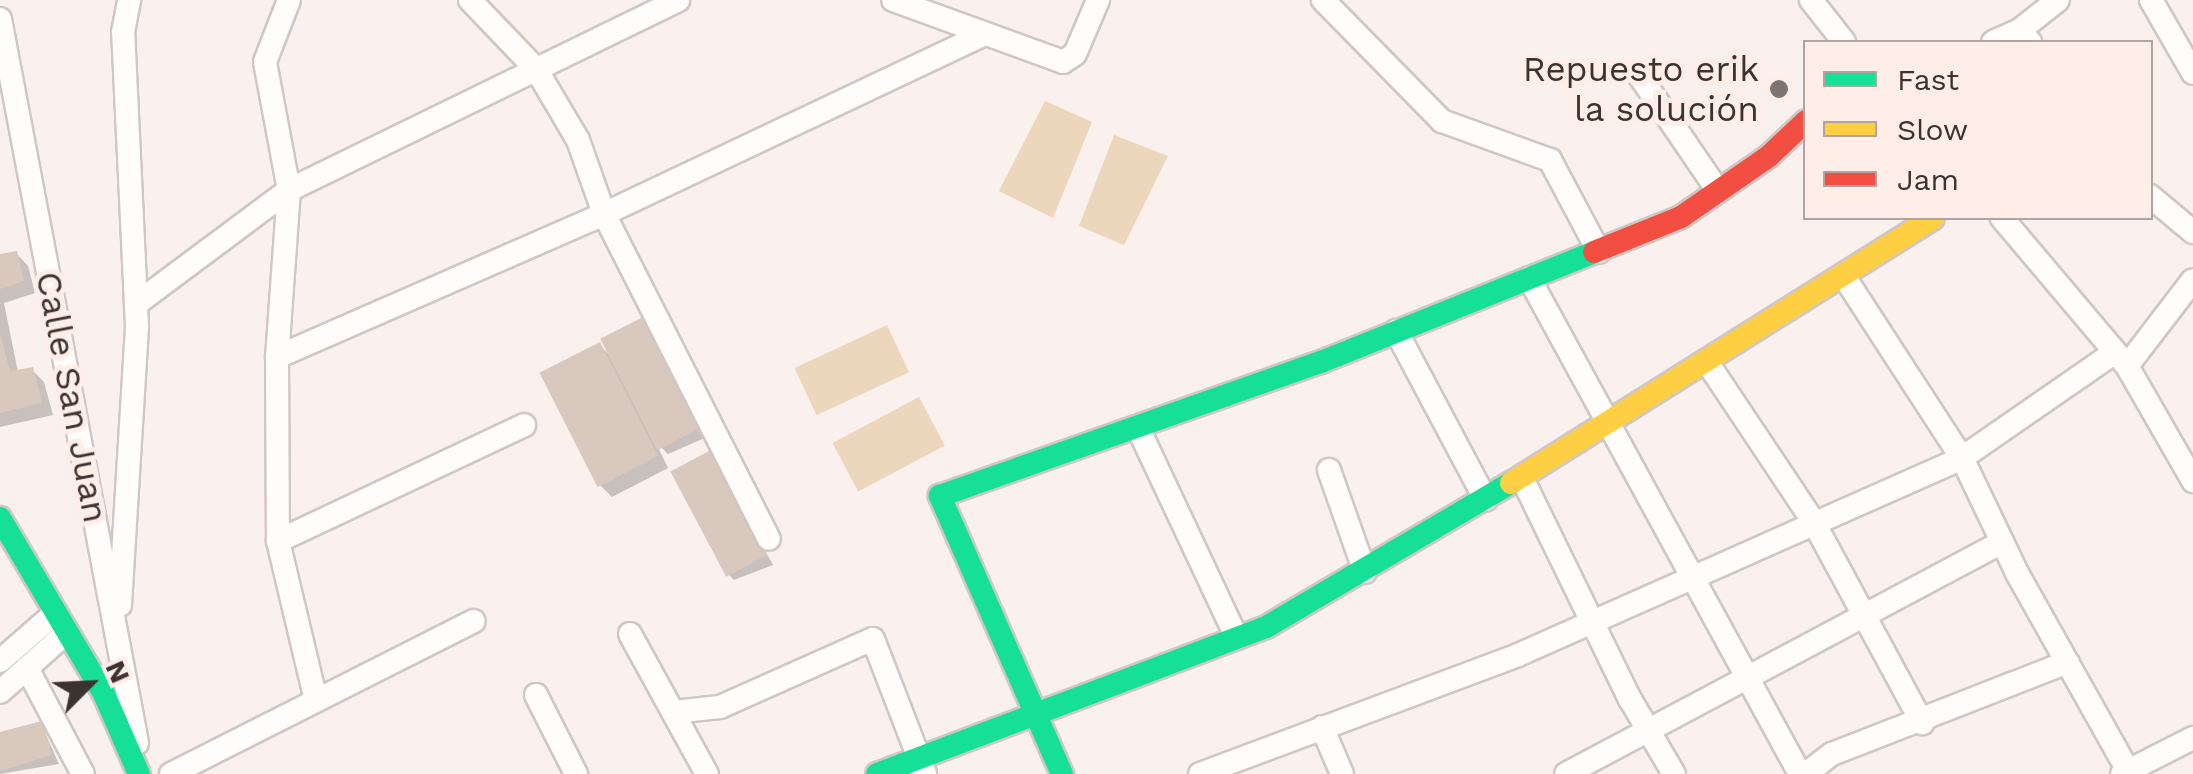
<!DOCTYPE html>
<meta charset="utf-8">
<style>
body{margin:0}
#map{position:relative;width:2193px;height:774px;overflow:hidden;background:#faf0ed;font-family:"Work Sans",sans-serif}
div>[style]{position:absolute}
.green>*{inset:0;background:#edd7bc;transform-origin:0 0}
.shadow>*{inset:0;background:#0003}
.building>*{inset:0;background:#d9c8be;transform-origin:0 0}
.roads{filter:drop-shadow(2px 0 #cfc7c4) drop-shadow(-2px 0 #cfc7c4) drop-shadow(0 2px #cfc7c4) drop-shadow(0 -2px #cfc7c4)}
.street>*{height:22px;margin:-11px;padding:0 11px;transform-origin:11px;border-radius:11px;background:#fefdfc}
.fast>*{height:22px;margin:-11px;padding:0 11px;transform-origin:11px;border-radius:11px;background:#16e098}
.slow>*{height:22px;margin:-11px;padding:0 11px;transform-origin:11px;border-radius:11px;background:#ffcf43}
.jam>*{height:22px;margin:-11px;padding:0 11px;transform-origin:11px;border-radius:11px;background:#f24e42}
.dots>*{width:28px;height:28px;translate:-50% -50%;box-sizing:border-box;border:5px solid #ffede8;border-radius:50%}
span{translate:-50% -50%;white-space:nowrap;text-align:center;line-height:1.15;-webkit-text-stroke:10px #ffede8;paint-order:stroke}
.poi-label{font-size:35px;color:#3b3330}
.right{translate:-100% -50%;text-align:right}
.street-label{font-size:35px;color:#3b3330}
.legend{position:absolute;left:1803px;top:40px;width:350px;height:180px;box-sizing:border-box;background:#ffede8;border:2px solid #b1a39e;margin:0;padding:12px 18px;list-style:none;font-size:30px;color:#3b3330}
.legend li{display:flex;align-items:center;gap:20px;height:50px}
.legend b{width:50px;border:2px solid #b1a39e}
.north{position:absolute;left:40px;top:634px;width:100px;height:100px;-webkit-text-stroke:8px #ffede8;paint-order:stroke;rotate:66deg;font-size:28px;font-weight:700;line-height:40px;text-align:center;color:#3b3330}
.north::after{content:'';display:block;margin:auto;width:35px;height:45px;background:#3b3330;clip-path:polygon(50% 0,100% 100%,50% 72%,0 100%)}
</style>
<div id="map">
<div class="green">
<div style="clip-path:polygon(1045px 101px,1092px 122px,1053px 218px,999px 191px)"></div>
<div style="clip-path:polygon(1114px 135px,1168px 156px,1124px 245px,1079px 226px)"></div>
<div style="left:887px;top:325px;width:52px;height:102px;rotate:65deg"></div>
<div style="left:919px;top:397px;width:55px;height:98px;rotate:62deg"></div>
</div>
<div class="shadow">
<div style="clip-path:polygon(16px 253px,28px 266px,35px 293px,4px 303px,18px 372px,32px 370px,44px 382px,53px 415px,0 427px,0 257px)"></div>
<div style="clip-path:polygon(642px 320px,707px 437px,668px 454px,655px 441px,668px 468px,612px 497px,600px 485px,600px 345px,611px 357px)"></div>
<div style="clip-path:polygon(711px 453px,773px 565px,734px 580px,725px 571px)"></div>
<div style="clip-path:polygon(41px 724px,59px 764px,0 774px,0 734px)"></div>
</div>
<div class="building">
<div style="clip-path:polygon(17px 251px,24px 281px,0 289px,0 254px)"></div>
<div style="left:643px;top:317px;width:125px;height:48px;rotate:63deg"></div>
<div style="clip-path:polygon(0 333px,10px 371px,33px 367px,42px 403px,0 413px)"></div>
<div style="left:600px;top:342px;width:128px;height:68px;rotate:63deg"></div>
<div style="left:711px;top:450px;width:119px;height:46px;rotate:62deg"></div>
<div style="clip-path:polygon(42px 721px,52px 755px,0 771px,0 732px)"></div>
</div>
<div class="roads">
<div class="street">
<div style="left:289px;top:0;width:66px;rotate:111.2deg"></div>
<div style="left:265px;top:62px;width:130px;rotate:79.4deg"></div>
<div style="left:289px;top:190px;width:167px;rotate:94.1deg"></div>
<div style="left:277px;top:357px;width:184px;rotate:89.7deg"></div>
<div style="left:278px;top:541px;width:159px;rotate:76.6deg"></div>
<div style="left:470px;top:0;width:95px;rotate:46.3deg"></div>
<div style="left:536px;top:69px;width:82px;rotate:59.4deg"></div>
<div style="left:578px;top:140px;width:78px;rotate:70.6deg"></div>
<div style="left:604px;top:214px;width:364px;rotate:63.1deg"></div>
<div style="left:893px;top:0;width:181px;rotate:20deg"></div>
<div style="left:1063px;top:62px;width:14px;rotate:-34deg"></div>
<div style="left:1075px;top:54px;width:59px;rotate:-66.9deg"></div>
<div style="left:1323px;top:0;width:170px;rotate:45.5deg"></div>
<div style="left:1442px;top:121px;width:115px;rotate:19.9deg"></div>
<div style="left:1550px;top:160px;width:104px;rotate:62deg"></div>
<div style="left:1811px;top:0;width:53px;rotate:51.8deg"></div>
<div style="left:2151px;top:0;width:84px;rotate:60.1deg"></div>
<div style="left:0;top:19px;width:737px;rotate:79.28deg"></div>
<div style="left:2020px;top:30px;width:48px;rotate:-38.3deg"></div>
<div style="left:1993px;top:42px;width:30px;rotate:-24deg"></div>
<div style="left:2020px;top:30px;width:16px;rotate:50deg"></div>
<div style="left:1639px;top:75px;width:140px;rotate:55.7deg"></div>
<div style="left:2150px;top:196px;width:56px;rotate:39.9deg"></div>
<div style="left:2002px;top:218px;width:194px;rotate:49.8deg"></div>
<div style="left:2127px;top:366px;width:133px;rotate:60.1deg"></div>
<div style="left:1843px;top:275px;width:218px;rotate:57deg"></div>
<div style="left:1962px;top:458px;width:127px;rotate:64.4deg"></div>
<div style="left:2017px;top:573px;width:227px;rotate:60.7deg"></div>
<div style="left:1529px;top:278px;width:565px;rotate:61.35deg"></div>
<div style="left:136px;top:304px;width:191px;rotate:-36.7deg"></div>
<div style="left:289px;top:190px;width:433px;rotate:-26deg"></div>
<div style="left:1396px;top:331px;width:191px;rotate:62deg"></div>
<div style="left:277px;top:357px;width:357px;rotate:-23.6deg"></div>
<div style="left:604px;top:214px;width:420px;rotate:-25.3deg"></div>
<div style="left:1707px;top:362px;width:191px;rotate:56.3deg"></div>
<div style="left:1813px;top:521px;width:230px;rotate:61.6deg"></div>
<div style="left:2127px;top:366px;width:108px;rotate:-52.5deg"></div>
<div style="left:1139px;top:430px;width:230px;rotate:64.8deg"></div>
<div style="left:1329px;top:470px;width:108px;rotate:70.6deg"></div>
<div style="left:1522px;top:478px;width:246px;rotate:64deg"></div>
<div style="left:1630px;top:699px;width:87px;rotate:59.6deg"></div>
<div style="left:278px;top:541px;width:272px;rotate:-25.2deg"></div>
<div style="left:120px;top:605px;width:280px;rotate:-86.5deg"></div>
<div style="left:137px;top:326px;width:294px;rotate:-92.7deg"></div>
<div style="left:123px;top:32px;width:33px;rotate:-79deg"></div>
<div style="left:630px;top:634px;width:160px;rotate:61.2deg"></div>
<div style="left:0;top:661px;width:70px;rotate:-41deg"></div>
<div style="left:27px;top:668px;width:120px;rotate:62.2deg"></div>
<div style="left:0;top:692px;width:87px;rotate:-41.7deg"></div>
<div style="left:536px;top:695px;width:89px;rotate:63.1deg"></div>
<div style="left:673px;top:712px;width:47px;rotate:-6.1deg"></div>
<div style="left:720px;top:707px;width:167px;rotate:-24deg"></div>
<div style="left:873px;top:639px;width:145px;rotate:68.9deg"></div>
<div style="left:1322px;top:727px;width:51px;rotate:66.9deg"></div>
<div style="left:171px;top:774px;width:339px;rotate:-26.8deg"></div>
<div style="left:1200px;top:774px;width:340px;rotate:-20.5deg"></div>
<div style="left:1518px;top:655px;width:486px;rotate:-23.9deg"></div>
<div style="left:1962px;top:458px;width:186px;rotate:-34.7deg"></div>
<div style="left:1566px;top:774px;width:494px;rotate:-28deg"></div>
<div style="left:1806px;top:774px;width:33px;rotate:-38deg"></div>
<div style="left:1832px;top:754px;width:253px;rotate:-21.3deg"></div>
<div style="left:2122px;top:774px;width:80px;rotate:-26.9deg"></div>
</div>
<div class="fast">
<div style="left:0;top:518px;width:204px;rotate:59.4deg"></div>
<div style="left:104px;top:694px;width:87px;rotate:66.4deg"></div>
<div style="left:877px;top:774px;width:418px;rotate:-20.7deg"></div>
<div style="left:1268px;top:626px;width:282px;rotate:-30.5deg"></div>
<div style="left:1062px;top:774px;width:304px;rotate:-113.7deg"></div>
<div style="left:940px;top:496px;width:404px;rotate:-19.4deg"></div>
<div style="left:1321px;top:362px;width:294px;rotate:-21.9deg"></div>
</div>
<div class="slow">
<div style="left:1511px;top:483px;width:498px;rotate:-32.1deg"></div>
</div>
<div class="jam">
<div style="left:1594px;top:252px;width:94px;rotate:-21.9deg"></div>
<div style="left:1681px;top:217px;width:107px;rotate:-34.7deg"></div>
<div style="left:1769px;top:156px;width:51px;rotate:-43.4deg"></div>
</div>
</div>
<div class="dots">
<div style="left:1779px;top:89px;background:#7e7572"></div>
</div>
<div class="poi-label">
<span class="right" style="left:1759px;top:89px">Repuesto erik<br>la solución</span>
</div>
<div class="street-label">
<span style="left:72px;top:397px;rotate:79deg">Calle San Juan</span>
</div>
<ul class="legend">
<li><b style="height:12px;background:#16e098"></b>Fast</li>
<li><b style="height:12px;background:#ffcf43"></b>Slow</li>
<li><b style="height:12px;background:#f24e42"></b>Jam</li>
</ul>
<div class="north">N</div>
</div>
